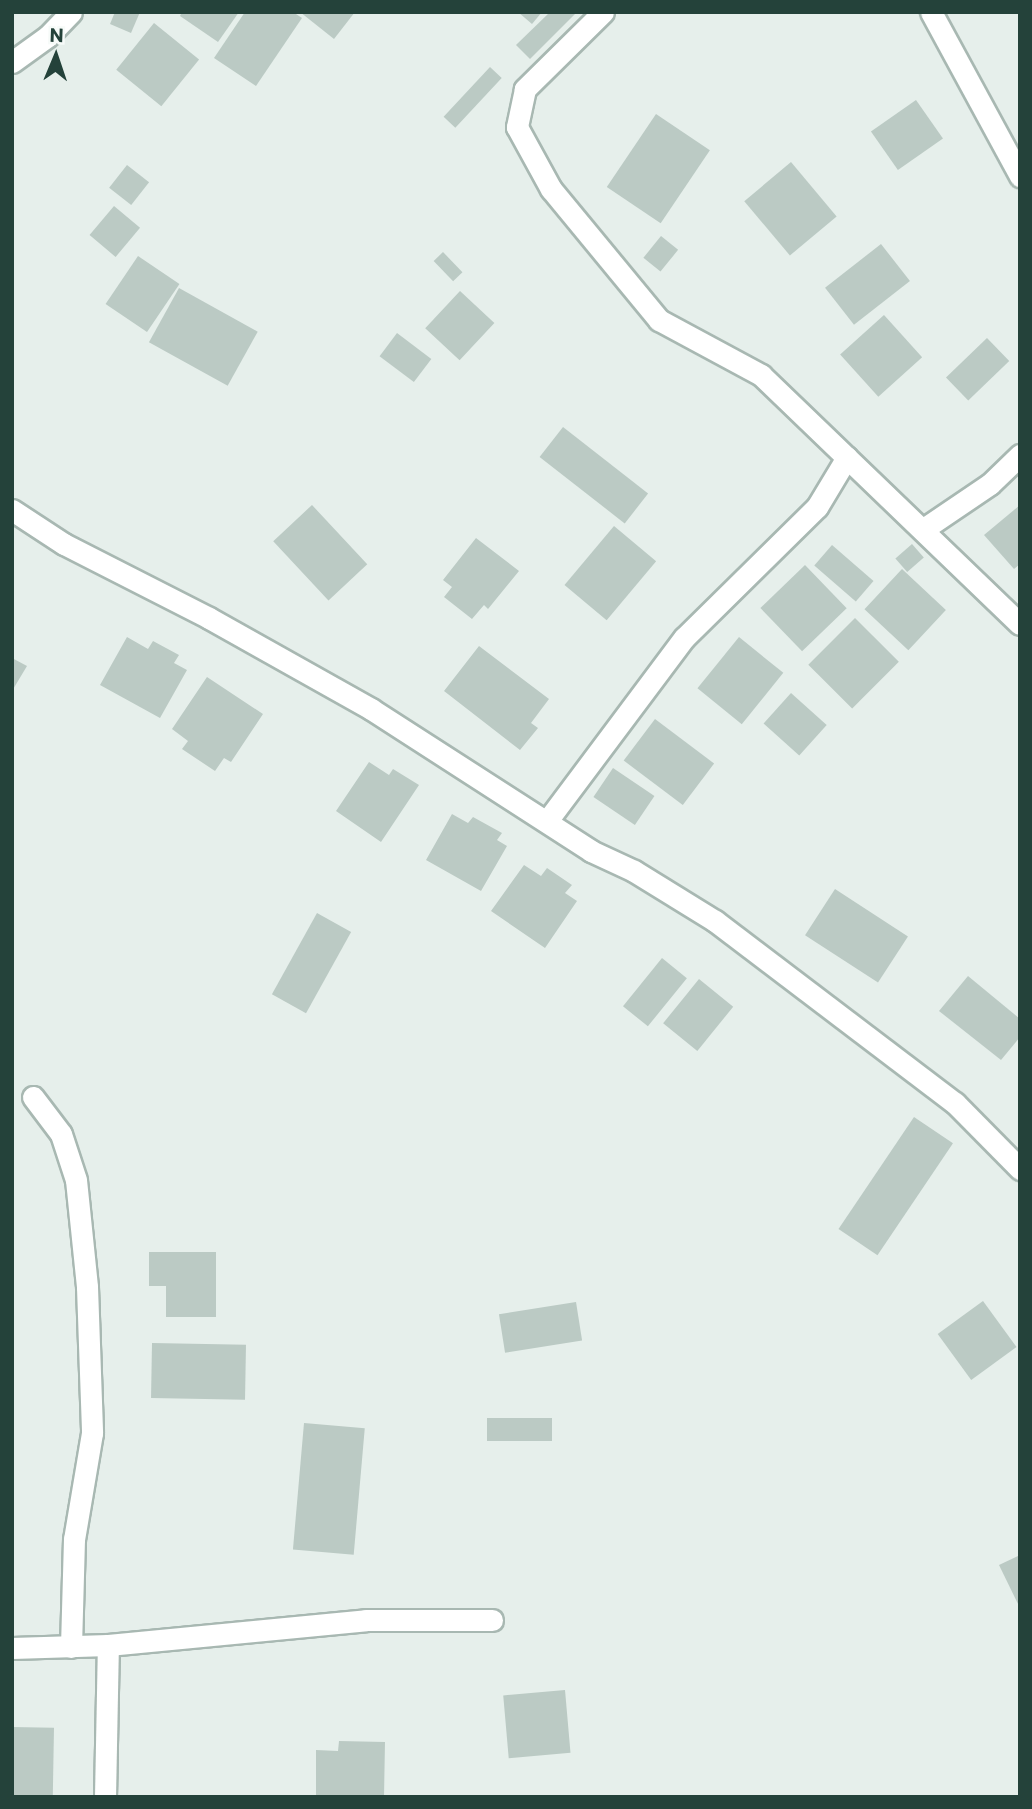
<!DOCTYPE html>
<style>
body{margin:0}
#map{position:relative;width:1032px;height:1809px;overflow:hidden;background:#e6efeb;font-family:Commissioner,sans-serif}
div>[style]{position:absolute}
.building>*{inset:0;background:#bbcac4;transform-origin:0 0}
.roads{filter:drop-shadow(2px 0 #a8b8b2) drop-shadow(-2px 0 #a8b8b2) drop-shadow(0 2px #a8b8b2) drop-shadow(0 -2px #a8b8b2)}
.minor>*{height:21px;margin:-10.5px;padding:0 10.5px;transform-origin:10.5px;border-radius:10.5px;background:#fff}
span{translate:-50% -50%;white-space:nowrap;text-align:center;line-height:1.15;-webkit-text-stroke:5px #f7fbf9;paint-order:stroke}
.frame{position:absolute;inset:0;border:14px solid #24423a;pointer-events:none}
.north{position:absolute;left:21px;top:21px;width:70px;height:70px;-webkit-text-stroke:5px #f7fbf9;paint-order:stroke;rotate:2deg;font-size:19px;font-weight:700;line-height:28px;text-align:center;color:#24423a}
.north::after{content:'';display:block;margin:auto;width:24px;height:32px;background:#24423a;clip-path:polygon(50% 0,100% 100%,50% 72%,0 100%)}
</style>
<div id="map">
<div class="building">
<div style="clip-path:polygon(115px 12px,140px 12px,131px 33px,110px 24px)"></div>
<div style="clip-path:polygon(182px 12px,239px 12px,218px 42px,180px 16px)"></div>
<div style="clip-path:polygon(245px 12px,293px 12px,302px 18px,256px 86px,214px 58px)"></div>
<div style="clip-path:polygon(300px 12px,355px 12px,334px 39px)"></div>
<div style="clip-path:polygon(518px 12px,542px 12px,532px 24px)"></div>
<div style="clip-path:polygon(550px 12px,577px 12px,530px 59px,516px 45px)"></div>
<div style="left:154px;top:23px;width:58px;height:60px;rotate:39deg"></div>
<div style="left:490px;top:67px;width:16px;height:68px;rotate:43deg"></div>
<div style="left:916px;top:100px;width:47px;height:55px;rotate:55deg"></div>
<div style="left:656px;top:114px;width:65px;height:88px;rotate:34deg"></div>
<div style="left:791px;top:162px;width:71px;height:61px;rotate:50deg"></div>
<div style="left:127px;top:165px;width:28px;height:29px;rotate:38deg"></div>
<div style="left:114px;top:206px;width:34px;height:38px;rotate:40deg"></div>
<div style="left:661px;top:236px;width:22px;height:28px;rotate:39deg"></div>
<div style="left:881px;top:244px;width:47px;height:71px;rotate:52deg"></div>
<div style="left:443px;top:252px;width:28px;height:13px;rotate:46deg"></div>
<div style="left:138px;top:256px;width:50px;height:58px;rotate:34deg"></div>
<div style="left:179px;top:288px;width:90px;height:62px;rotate:29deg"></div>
<div style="left:460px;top:291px;width:47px;height:51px;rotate:43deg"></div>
<div style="left:884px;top:315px;width:57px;height:59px;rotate:48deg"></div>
<div style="left:397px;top:333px;width:43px;height:29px;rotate:37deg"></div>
<div style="left:987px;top:338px;width:32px;height:57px;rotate:46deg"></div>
<div style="left:563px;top:427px;width:108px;height:38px;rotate:38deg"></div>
<div style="left:312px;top:505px;width:81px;height:53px;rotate:47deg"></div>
<div style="clip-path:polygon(1020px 505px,1020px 564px,1014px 569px,984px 535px)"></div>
<div style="left:614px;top:526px;width:55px;height:77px;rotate:40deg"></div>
<div style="clip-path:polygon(476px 538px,519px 571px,488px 609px,484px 605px,472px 619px,444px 597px,452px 587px,443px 580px)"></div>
<div style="left:912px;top:544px;width:18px;height:22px;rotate:49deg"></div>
<div style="left:832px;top:545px;width:55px;height:27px;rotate:41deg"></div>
<div style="left:805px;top:565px;width:60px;height:62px;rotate:46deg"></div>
<div style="left:902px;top:569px;width:60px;height:55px;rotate:43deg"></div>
<div style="left:855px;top:618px;width:62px;height:66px;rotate:45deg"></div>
<div style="clip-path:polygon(127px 637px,148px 649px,153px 641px,179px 655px,174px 663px,187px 670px,160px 718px,100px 685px)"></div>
<div style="left:739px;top:637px;width:57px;height:66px;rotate:39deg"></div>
<div style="clip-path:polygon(479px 646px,549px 699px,531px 723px,538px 728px,520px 750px,444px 691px)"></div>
<div style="clip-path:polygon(12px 658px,27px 666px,12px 691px)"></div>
<div style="clip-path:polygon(207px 677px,263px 714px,231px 762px,224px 758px,215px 771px,182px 749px,188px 741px,172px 729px)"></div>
<div style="left:791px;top:693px;width:48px;height:41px;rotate:42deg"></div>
<div style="left:655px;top:719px;width:74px;height:52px;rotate:37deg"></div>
<div style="clip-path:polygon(369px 762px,389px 775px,393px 769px,419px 785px,381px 842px,336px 811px)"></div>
<div style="left:613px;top:768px;width:50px;height:35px;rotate:34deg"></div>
<div style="clip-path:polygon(452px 814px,468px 823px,473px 817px,502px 833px,497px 840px,507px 846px,481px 891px,426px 860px)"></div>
<div style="clip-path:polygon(524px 865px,541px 876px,547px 868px,572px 885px,565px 893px,577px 901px,545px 948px,491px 911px)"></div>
<div style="left:835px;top:889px;width:87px;height:55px;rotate:33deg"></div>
<div style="left:317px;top:913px;width:39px;height:93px;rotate:29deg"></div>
<div style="left:662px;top:958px;width:32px;height:62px;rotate:39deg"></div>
<div style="clip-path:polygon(968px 976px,1020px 1019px,1020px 1037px,1001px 1060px,939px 1011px)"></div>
<div style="left:699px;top:979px;width:44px;height:57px;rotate:39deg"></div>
<div style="left:914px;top:1117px;width:47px;height:135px;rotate:34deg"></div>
<div style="clip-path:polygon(149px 1252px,216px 1252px,216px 1317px,166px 1317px,166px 1286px,149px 1286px)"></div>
<div style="left:983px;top:1301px;width:57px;height:56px;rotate:54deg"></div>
<div style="left:576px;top:1302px;width:39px;height:78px;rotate:81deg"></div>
<div style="left:152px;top:1343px;width:94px;height:55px;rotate:1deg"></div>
<div style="left:487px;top:1418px;width:65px;height:23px"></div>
<div style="left:304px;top:1423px;width:61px;height:127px;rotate:5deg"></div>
<div style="clip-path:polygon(1020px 1555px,1020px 1608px,999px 1565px)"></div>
<div style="left:565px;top:1690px;width:63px;height:62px;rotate:85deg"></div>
<div style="left:12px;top:1727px;width:42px;height:70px;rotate:1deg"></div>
<div style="clip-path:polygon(339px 1741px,385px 1742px,384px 1797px,316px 1797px,316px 1750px,338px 1751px)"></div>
</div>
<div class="roads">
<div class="minor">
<div style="left:603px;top:12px;width:110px;rotate:135.4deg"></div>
<div style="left:525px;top:89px;width:39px;rotate:102deg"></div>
<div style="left:517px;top:127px;width:71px;rotate:61.3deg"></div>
<div style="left:551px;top:189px;width:170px;rotate:50.5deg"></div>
<div style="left:659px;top:320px;width:116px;rotate:28.3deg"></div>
<div style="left:761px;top:375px;width:359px;rotate:43.9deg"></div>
<div style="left:931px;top:12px;width:187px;rotate:61.5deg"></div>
<div style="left:12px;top:62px;width:44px;rotate:-35.8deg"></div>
<div style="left:48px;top:36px;width:33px;rotate:-46deg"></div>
<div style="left:12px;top:510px;width:62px;rotate:33.2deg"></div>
<div style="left:64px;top:544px;width:163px;rotate:27deg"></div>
<div style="left:209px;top:618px;width:186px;rotate:29.3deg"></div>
<div style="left:371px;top:709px;width:262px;rotate:32.8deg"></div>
<div style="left:591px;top:851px;width:47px;rotate:24.9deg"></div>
<div style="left:634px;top:871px;width:95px;rotate:31.7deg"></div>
<div style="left:715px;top:921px;width:301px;rotate:37.2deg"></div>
<div style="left:955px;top:1103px;width:93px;rotate:45.4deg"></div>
<div style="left:925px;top:528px;width:78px;rotate:-34.1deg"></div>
<div style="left:990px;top:484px;width:42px;rotate:-44deg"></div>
<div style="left:547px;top:821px;width:229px;rotate:-53.2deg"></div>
<div style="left:684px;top:638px;width:187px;rotate:-44.6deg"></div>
<div style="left:817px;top:507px;width:58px;rotate:-59deg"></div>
<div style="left:33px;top:1097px;width:46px;rotate:52.9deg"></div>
<div style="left:61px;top:1134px;width:48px;rotate:71.9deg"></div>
<div style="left:76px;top:1180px;width:108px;rotate:84.1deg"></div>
<div style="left:87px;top:1287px;width:146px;rotate:88deg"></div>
<div style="left:92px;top:1433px;width:108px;rotate:99.6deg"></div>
<div style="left:74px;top:1539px;width:108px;rotate:91.6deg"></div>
<div style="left:12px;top:1648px;width:96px;rotate:-1.8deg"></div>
<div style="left:108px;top:1645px;width:259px;rotate:-5.5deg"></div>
<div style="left:366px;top:1620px;width:126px"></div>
<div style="left:105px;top:1797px;width:152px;rotate:-88.9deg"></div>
</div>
</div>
<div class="frame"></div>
<div class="north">N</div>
</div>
